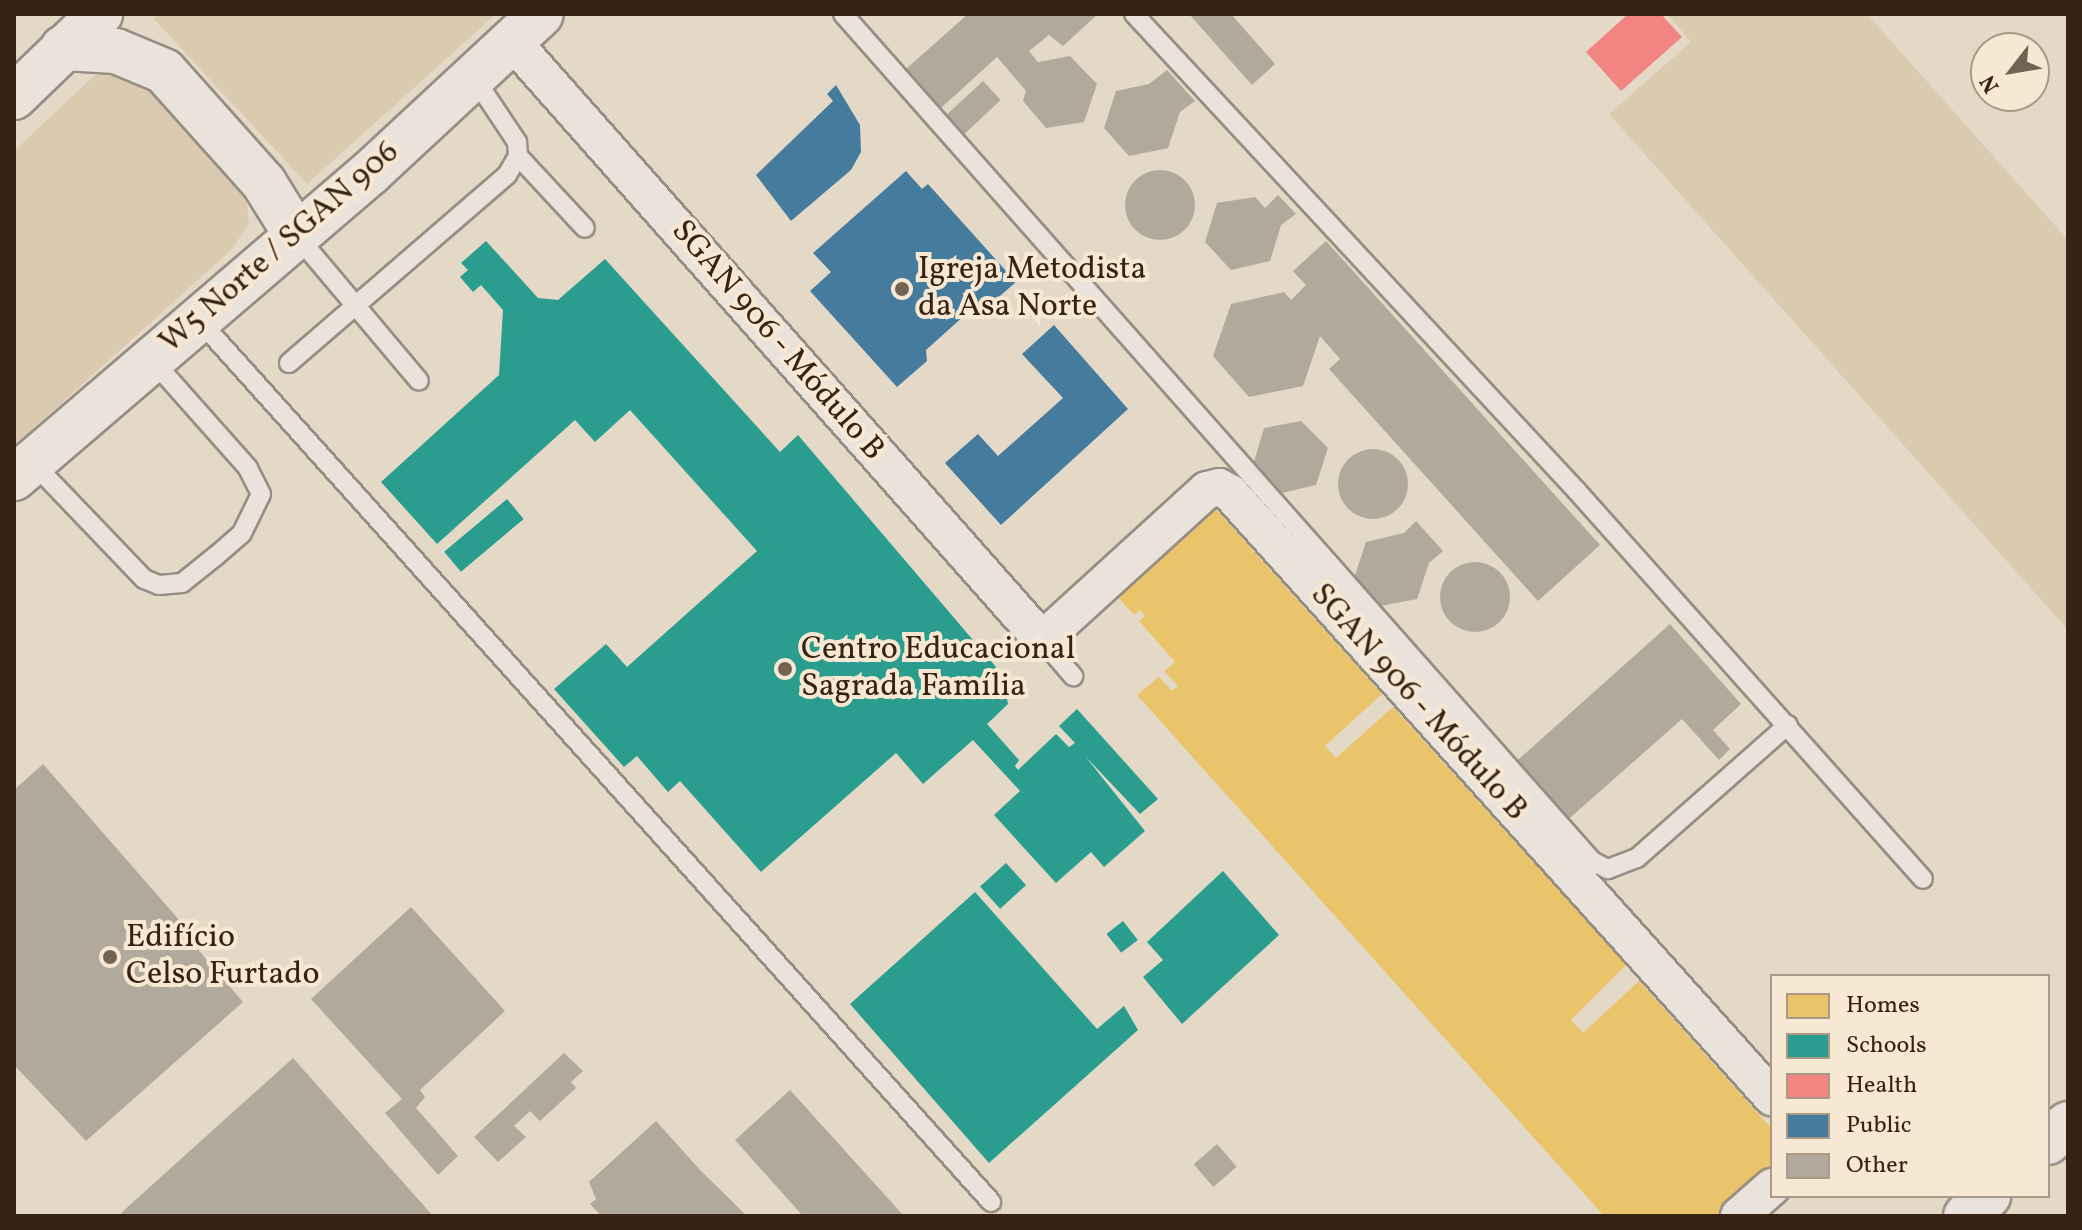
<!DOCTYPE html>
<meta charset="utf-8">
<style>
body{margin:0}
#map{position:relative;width:2082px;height:1230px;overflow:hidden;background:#e4d9c7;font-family:Vollkorn,serif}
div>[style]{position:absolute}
.green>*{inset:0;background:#dacab0}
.homes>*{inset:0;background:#e9c46a}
.schools>*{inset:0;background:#2a9d8f;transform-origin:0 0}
.health>*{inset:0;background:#f28482}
.public>*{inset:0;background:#457b9d}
.building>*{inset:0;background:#b1a99c;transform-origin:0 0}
.round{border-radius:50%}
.roads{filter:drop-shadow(2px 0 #978e83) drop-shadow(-2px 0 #978e83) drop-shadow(0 2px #978e83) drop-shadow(0 -2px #978e83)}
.lane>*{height:18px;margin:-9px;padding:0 9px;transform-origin:9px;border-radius:9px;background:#e9e3db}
.street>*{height:36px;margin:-18px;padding:0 18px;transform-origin:18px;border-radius:18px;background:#e9e3db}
.secondary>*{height:44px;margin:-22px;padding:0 22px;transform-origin:22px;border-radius:22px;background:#e9e3db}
.dots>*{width:22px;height:22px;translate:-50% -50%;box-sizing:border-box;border:4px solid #f6e8d2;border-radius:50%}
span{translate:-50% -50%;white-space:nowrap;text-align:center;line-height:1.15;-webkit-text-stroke:8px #f6e8d2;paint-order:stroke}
.street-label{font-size:32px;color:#362314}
.poi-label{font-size:32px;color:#362314}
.left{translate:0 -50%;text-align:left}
.frame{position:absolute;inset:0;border:16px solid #362314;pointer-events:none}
.legend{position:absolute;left:1770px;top:974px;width:280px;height:224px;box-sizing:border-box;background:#f6e8d2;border:2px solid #a99986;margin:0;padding:10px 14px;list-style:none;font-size:24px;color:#362314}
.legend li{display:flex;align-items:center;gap:16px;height:40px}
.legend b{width:40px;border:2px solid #a99986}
.north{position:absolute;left:1970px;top:32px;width:80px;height:80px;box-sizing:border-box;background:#f6e8d2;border:2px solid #a99986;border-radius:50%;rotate:239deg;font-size:22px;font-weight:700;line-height:32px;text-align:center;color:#362314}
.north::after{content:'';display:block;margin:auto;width:28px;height:36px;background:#736353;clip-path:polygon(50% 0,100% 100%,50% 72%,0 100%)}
</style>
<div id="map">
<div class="green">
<div style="clip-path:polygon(159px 14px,496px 14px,307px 184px,154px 19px)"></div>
<div style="clip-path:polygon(1667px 14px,1867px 14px,2068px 240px,2068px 630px,1609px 114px,1691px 42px)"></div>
<div style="clip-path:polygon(128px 72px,151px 86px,245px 187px,249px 224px,231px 250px,14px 446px,14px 151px,97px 73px)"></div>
</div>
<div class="homes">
<div style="clip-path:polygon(1212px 505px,1382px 694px,1325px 746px,1336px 758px,1393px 707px,1626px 965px,1571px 1020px,1583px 1033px,1639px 981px,1772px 1129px,1772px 1169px,1720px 1216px,1604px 1216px,1137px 695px,1159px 677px,1172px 691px,1178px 686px,1164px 671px,1175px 662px,1139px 621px,1145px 616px,1140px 610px,1134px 615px,1115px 594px)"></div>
</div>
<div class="schools">
<div style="clip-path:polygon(486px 241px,538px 298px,558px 300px,605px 259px,780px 452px,798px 435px,1002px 674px,1008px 704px,987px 724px,1019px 760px,1015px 766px,1018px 770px,1056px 734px,1069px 747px,1075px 743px,1059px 726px,1077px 709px,1158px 799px,1140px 814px,1085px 756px,1145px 831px,1104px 867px,1091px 852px,1056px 883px,994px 815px,1020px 791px,973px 740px,923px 784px,896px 753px,761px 872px,680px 781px,668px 792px,637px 756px,624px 767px,554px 689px,606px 644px,627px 667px,757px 551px,630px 410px,595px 442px,575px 420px,437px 544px,381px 482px,499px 375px,503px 310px,481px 285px,473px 292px,460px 277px,468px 270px,461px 263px)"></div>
<div style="left:507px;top:499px;width:26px;height:82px;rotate:50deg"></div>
<div style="left:1006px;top:863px;width:30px;height:35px;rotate:48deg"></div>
<div style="clip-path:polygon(1223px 871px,1279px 935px,1182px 1024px,1143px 977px,1163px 960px,1147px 942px)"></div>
<div style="clip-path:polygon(975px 892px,1097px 1029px,1124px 1006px,1138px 1030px,989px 1163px,850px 1004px)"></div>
<div style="left:1123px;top:921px;width:24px;height:21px;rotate:52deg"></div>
</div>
<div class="health">
<div style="clip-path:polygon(1628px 14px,1661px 14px,1682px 37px,1621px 91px,1586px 52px)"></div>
</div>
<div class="public">
<div style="clip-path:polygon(836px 85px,860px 125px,861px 152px,851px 170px,791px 221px,756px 175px,833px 101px,827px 94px)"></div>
<div style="clip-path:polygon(906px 171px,922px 189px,928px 184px,1016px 282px,986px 308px,975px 306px,926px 350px,927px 361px,897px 387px,810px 291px,831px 272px,813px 253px)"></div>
<div style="clip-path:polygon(1054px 325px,1128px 409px,1001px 525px,945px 463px,978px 434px,998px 456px,1063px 398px,1022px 354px)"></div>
</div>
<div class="building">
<div style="clip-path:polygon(968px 14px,1098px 14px,1063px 46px,1049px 35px,1029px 51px,1038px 62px,1070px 56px,1097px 84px,1084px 122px,1046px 128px,1023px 101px,1026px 91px,997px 57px,941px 108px,906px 69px)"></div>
<div style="clip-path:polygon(1189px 14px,1231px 14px,1275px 64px,1252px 85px)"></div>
<div style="clip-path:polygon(1167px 70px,1195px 101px,1180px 112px,1168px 148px,1129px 156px,1104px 128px,1116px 91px,1149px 84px)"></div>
<div style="left:983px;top:81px;width:26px;height:57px;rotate:47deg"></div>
<div class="round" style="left:1125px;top:170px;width:70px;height:70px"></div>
<div style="clip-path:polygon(1278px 195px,1296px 214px,1281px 225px,1270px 261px,1231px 270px,1205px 242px,1217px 203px,1255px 197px,1265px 208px)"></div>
<div style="clip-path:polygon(1326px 241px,1600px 545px,1538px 601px,1329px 369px,1340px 359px,1320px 336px,1303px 386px,1249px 397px,1213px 356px,1231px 304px,1284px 292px,1291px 300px,1306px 285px,1293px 271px)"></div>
<div style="clip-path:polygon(1301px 421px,1328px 448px,1316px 485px,1278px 494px,1253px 465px,1264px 428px)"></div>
<div class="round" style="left:1338px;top:449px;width:70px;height:70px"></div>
<div style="clip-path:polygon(1416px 521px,1443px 551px,1429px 563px,1417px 599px,1380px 606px,1354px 578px,1366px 542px,1404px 533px)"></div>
<div class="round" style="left:1440px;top:562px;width:70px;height:70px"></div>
<div style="clip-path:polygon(1670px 624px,1741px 704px,1713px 730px,1730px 749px,1719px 760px,1682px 719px,1563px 824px,1511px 766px)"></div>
<div style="clip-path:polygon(43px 764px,187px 929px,183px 932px,243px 1002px,86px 1141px,14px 1065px,14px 790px)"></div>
<div style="clip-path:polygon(411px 907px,505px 1011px,420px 1090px,425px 1097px,416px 1108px,458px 1156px,438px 1175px,385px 1113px,402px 1099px,311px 999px)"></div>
<div style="clip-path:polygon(564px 1053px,583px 1071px,571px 1082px,576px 1088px,540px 1121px,530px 1111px,514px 1126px,526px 1137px,498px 1162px,474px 1137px)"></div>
<div style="clip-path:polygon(293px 1058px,433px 1216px,124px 1216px,121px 1213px)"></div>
<div style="clip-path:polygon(790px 1090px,904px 1216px,803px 1216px,735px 1140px)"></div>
<div style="clip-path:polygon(656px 1121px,701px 1171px,747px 1216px,601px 1216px,590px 1204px,596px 1199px,589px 1182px)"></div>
<div style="left:1217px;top:1144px;width:30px;height:31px;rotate:49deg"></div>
</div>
<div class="roads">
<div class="lane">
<div style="left:843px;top:14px;width:1131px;rotate:48.51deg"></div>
<div style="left:1592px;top:861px;width:18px;rotate:27deg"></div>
<div style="left:1608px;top:869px;width:31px;rotate:-21deg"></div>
<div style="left:1637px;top:858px;width:201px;rotate:-41.4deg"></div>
<div style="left:1134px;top:14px;width:650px;rotate:47.12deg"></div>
<div style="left:1576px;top:490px;width:521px;rotate:48.27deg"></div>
<div style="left:518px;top:156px;width:98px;rotate:47.1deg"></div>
<div style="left:297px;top:236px;width:189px;rotate:49.9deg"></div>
<div style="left:198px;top:319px;width:1187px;rotate:48.07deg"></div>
<div style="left:289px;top:363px;width:288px;rotate:-40.8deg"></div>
<div style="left:507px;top:175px;width:22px;rotate:-60deg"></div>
<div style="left:518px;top:156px;width:14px;rotate:-94deg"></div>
<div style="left:517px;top:142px;width:79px;rotate:-123.7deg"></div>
<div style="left:31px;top:461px;width:163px;rotate:46.2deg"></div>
<div style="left:144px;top:579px;width:16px;rotate:22deg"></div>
<div style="left:159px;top:585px;width:23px;rotate:-5deg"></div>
<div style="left:182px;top:583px;width:45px;rotate:-38.7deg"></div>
<div style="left:217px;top:555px;width:33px;rotate:-41deg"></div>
<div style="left:242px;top:533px;width:43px;rotate:-64deg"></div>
<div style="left:261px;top:494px;width:29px;rotate:-117deg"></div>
<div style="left:248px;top:468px;width:144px;rotate:-131.6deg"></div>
<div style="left:1042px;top:640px;width:48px;rotate:49.3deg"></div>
</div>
<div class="street">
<div style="left:512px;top:41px;width:800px;rotate:48.5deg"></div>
<div style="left:1042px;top:640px;width:223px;rotate:-42.3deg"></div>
<div style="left:1207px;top:490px;width:12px;rotate:-14deg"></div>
<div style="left:1219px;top:487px;width:13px;rotate:29deg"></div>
<div style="left:1230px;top:493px;width:812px;rotate:48.1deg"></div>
<div style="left:1739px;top:1216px;width:44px;rotate:-41.3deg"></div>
</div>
<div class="secondary">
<div style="left:63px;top:48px;width:53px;rotate:3.2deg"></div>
<div style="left:116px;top:51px;width:52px;rotate:22.6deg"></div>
<div style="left:164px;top:71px;width:150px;rotate:48.2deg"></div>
<div style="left:264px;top:183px;width:62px;rotate:58.1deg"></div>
<div style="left:14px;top:97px;width:120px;rotate:-44deg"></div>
<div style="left:14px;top:478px;width:469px;rotate:-40.6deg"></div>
<div style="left:370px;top:173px;width:233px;rotate:-42.9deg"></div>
<div style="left:2048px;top:1142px;width:27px;rotate:-42deg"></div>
<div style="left:1966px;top:1216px;width:30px;rotate:-42deg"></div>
</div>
</div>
<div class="dots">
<div style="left:902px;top:289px;background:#736353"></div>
<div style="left:785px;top:669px;background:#736353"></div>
<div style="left:110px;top:957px;background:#736353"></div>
</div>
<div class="street-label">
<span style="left:280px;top:248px;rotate:-41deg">W5 Norte / SGAN 906</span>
<span style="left:777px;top:341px;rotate:49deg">SGAN 906 - Módulo B</span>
<span style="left:1418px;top:703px;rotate:48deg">SGAN 906 - Módulo B</span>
</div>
<div class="poi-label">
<span class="left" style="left:918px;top:289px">Igreja Metodista<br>da Asa Norte</span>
<span class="left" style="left:801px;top:669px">Centro Educacional<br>Sagrada Família</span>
<span class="left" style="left:126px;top:957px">Edifício<br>Celso Furtado</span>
</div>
<div class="frame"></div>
<ul class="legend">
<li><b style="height:22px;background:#e9c46a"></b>Homes</li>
<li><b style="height:22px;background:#2a9d8f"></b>Schools</li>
<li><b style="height:22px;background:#f28482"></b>Health</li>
<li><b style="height:22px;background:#457b9d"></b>Public</li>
<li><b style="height:22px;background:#b1a99c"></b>Other</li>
</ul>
<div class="north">N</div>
</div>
